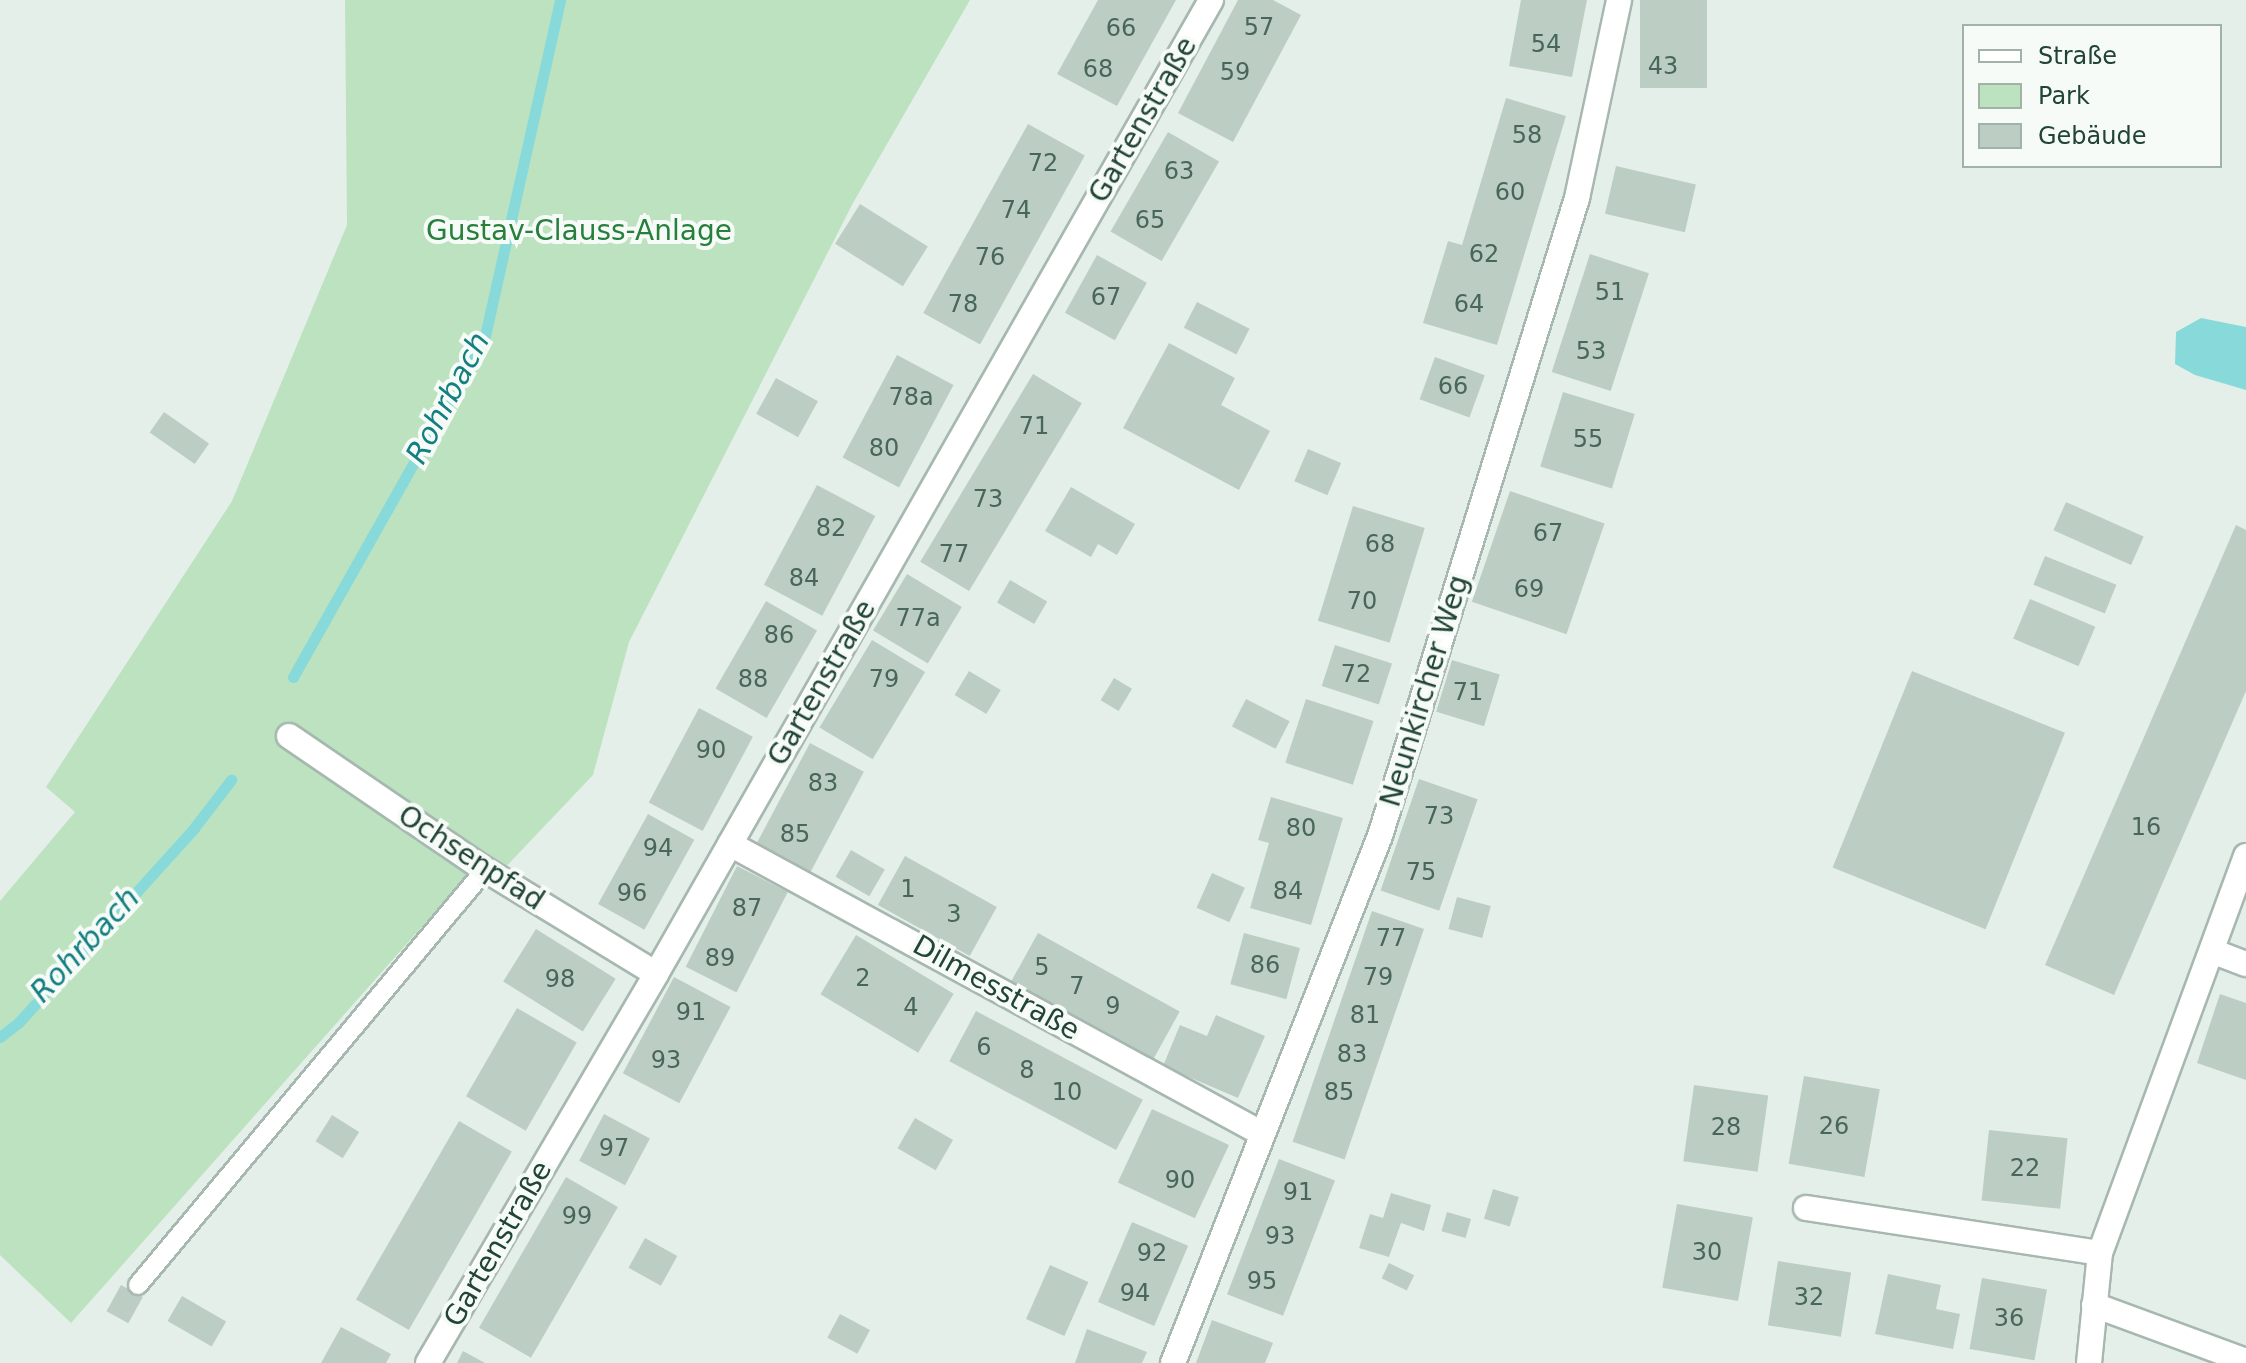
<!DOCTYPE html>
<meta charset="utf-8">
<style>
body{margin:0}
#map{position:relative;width:2246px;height:1363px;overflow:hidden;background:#e5efe9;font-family:"DejaVu Sans",sans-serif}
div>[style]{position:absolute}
.green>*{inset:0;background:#bce2c0}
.water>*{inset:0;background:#88d9d9}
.stream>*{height:11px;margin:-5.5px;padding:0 5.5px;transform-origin:5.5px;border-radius:5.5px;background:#88d9d9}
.building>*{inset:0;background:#bccec4;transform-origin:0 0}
.roads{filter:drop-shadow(2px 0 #a6b8af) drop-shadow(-2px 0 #a6b8af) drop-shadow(0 2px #a6b8af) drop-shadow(0 -2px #a6b8af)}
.service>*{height:18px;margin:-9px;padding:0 9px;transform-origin:9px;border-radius:9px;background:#fff}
.minor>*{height:24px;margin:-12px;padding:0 12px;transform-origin:12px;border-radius:12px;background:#fff}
span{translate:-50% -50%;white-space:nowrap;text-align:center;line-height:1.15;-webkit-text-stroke:8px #f6fbf8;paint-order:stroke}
.number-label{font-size:24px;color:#486659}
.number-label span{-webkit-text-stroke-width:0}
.street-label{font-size:28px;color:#214435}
.park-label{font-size:28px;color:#277f3c}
.water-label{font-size:30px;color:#147f81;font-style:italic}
.legend{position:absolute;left:1962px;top:24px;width:260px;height:144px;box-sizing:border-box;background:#f6fbf8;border:2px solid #a1b2aa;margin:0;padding:10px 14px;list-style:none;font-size:24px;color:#214435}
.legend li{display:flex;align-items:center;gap:16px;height:40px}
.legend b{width:40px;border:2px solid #a1b2aa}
</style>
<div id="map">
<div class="green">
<div style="clip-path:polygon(345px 0,970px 0,853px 203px,629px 642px,593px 775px,500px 873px,481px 860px,71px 1323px,0 1255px,0 901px,75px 812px,46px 787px,232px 501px,347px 225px)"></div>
</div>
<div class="water">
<div style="clip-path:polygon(2201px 318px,2246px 327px,2246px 390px,2195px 375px,2175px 364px,2176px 332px)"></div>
</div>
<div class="stream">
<div style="left:293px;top:677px;width:391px;rotate:-60.6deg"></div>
<div style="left:485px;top:336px;width:344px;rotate:-77.4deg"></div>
<div style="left:0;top:1037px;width:24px;rotate:-38deg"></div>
<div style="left:19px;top:1022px;width:261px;rotate:-47.9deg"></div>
<div style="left:194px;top:828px;width:61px;rotate:-52.4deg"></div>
</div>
<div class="building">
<div style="clip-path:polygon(1098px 0,1176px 0,1117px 106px,1057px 74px)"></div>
<div style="clip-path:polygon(1238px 0,1273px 0,1301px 15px,1233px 142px,1178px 113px)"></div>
<div style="clip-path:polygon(1521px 0,1587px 0,1572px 77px,1509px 66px)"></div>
<div style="left:1640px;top:0;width:67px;height:88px"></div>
<div style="clip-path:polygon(1506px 98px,1566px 116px,1497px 345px,1423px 323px,1448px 241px,1462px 245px)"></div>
<div style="left:1028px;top:124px;width:65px;height:216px;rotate:29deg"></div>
<div style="left:1168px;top:132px;width:59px;height:115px;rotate:30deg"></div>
<div style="left:1616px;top:166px;width:82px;height:49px;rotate:13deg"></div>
<div style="left:860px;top:204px;width:80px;height:47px;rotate:32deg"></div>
<div style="left:1590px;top:254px;width:62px;height:124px;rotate:18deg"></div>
<div style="left:1097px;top:255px;width:57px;height:66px;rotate:29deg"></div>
<div style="left:1197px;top:302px;width:59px;height:29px;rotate:27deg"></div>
<div style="clip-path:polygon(1169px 343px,1235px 378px,1221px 405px,1270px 431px,1239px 490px,1123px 428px)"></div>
<div style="left:897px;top:355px;width:64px;height:116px;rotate:28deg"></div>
<div style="left:1435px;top:357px;width:53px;height:45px;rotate:20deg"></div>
<div style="left:1033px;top:374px;width:57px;height:219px;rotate:31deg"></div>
<div style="left:776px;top:378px;width:48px;height:41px;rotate:29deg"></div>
<div style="left:1563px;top:392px;width:75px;height:78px;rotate:17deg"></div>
<div style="left:164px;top:412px;width:55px;height:25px;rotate:35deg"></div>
<div style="left:1308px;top:449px;width:36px;height:35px;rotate:23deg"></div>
<div style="left:817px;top:485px;width:66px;height:113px;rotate:28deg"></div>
<div style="clip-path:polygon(1071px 487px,1135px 524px,1117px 555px,1098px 544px,1091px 557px,1045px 531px)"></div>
<div style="left:1510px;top:491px;width:100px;height:117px;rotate:19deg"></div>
<div style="left:2066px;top:502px;width:85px;height:31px;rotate:24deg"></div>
<div style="left:1353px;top:506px;width:75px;height:120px;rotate:17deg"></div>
<div style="clip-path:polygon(2236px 525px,2246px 530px,2246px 691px,2114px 995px,2045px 965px)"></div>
<div style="left:2045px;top:556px;width:77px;height:31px;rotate:22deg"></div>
<div style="left:907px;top:574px;width:64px;height:66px;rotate:31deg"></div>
<div style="left:1010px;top:580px;width:43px;height:26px;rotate:30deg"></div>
<div style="left:2030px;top:599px;width:71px;height:43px;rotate:23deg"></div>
<div style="left:766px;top:601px;width:59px;height:101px;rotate:30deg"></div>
<div style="left:872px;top:640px;width:62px;height:102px;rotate:31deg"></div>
<div style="left:1335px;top:645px;width:60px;height:43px;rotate:18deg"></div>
<div style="left:1452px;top:660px;width:50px;height:54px;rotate:17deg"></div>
<div style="left:969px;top:671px;width:37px;height:28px;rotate:31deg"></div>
<div style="left:1912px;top:671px;width:165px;height:212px;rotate:22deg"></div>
<div style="left:1114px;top:678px;width:21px;height:26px;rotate:31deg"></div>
<div style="left:1246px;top:699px;width:49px;height:31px;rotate:27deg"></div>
<div style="left:1306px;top:699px;width:71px;height:67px;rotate:18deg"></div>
<div style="left:699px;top:708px;width:61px;height:107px;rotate:28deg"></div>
<div style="left:810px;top:743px;width:61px;height:117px;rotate:28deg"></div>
<div style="left:1419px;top:779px;width:62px;height:118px;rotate:19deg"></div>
<div style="clip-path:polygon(1271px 797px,1343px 818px,1311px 925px,1250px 908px,1269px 843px,1258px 840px)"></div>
<div style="left:648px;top:814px;width:53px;height:103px;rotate:29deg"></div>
<div style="left:851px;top:850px;width:39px;height:31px;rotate:30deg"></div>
<div style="left:905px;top:856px;width:105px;height:56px;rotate:29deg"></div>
<div style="left:737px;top:866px;width:57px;height:113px;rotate:27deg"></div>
<div style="left:1212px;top:873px;width:36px;height:38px;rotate:24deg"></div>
<div style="left:1457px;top:897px;width:35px;height:33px;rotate:15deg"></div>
<div style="left:1372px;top:911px;width:55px;height:244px;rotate:19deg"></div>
<div style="left:536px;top:929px;width:94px;height:62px;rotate:32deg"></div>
<div style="left:1038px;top:933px;width:162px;height:57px;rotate:29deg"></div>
<div style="left:1244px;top:933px;width:58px;height:53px;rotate:15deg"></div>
<div style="left:856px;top:935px;width:114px;height:69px;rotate:31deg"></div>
<div style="left:674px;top:977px;width:64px;height:109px;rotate:28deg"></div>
<div style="clip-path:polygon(2220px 994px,2246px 1003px,2246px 1080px,2197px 1063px)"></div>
<div style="left:517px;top:1008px;width:69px;height:102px;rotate:30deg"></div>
<div style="left:976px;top:1011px;width:189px;height:57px;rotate:28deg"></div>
<div style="clip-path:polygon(1216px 1015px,1265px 1036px,1238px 1098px,1163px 1066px,1180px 1025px,1207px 1036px)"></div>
<div style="left:1804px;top:1076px;width:77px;height:89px;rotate:10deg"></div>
<div style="left:1694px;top:1085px;width:75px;height:77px;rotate:8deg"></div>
<div style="left:1152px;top:1109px;width:85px;height:81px;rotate:25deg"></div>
<div style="left:604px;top:1114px;width:52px;height:53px;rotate:28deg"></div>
<div style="left:332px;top:1115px;width:32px;height:31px;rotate:32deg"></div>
<div style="left:915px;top:1118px;width:44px;height:35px;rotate:30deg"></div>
<div style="left:459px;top:1121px;width:61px;height:206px;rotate:30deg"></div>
<div style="left:1989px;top:1130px;width:79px;height:71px;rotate:6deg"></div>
<div style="left:1279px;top:1159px;width:60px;height:145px;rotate:21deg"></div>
<div style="left:566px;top:1177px;width:60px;height:174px;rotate:30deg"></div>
<div style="left:1493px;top:1189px;width:27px;height:31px;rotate:17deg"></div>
<div style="clip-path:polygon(1391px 1193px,1431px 1205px,1424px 1231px,1401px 1223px,1389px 1257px,1359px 1248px,1370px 1214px,1383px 1218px)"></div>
<div style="left:1677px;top:1204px;width:77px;height:85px;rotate:10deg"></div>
<div style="left:1447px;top:1212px;width:25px;height:20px;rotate:16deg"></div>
<div style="left:1132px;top:1222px;width:61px;height:87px;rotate:23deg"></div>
<div style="left:645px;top:1238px;width:37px;height:34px;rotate:29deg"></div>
<div style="left:1778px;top:1261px;width:74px;height:65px;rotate:9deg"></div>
<div style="left:1389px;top:1263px;width:28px;height:17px;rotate:26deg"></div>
<div style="left:1050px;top:1265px;width:42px;height:59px;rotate:24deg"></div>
<div style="clip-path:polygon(1888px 1274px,1941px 1285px,1936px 1309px,1960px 1314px,1953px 1349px,1875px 1334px)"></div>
<div style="left:1982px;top:1278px;width:66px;height:72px;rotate:10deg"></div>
<div style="left:121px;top:1285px;width:25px;height:30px;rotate:29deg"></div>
<div style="left:182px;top:1296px;width:51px;height:29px;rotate:30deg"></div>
<div style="left:840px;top:1314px;width:34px;height:27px;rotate:28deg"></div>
<div style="clip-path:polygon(1212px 1320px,1273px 1343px,1265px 1363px,1196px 1363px)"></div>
<div style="clip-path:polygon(341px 1327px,391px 1354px,386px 1363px,321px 1363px)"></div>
<div style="clip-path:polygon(1087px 1329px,1147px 1352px,1142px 1363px,1075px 1363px)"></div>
<div style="clip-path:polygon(463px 1351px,485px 1363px,457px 1363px)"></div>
</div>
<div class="roads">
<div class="service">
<div style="left:138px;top:1285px;width:541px;rotate:-50.1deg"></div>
</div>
<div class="minor">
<div style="left:289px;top:736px;width:232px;rotate:34.3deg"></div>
<div style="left:481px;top:867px;width:205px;rotate:31.4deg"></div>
<div style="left:730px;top:844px;width:605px;rotate:28.56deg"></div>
<div style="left:2212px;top:951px;width:36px;rotate:21deg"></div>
<div style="left:1806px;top:1208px;width:297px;rotate:8.7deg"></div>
<div style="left:2094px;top:1305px;width:162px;rotate:20.2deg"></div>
<div style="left:428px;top:1363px;width:451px;rotate:-59.6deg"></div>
<div style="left:656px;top:974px;width:1121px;rotate:-60.32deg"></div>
<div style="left:1173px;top:1363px;width:566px;rotate:-68.56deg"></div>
<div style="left:1380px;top:836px;width:668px;rotate:-72.84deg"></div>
<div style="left:1577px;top:198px;width:202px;rotate:-78deg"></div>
<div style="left:2089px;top:1363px;width:111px;rotate:-84.3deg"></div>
<div style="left:2100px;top:1253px;width:423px;rotate:-69.8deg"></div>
</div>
</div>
<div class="number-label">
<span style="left:1259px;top:28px">57</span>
<span style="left:1121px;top:29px">66</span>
<span style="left:1546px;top:45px">54</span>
<span style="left:1663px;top:67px">43</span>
<span style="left:1098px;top:70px">68</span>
<span style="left:1235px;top:73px">59</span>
<span style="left:1527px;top:136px">58</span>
<span style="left:1043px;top:164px">72</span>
<span style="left:1179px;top:172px">63</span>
<span style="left:1510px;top:193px">60</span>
<span style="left:1016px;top:211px">74</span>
<span style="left:1150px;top:221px">65</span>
<span style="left:1484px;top:255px">62</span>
<span style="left:990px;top:258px">76</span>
<span style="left:1610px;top:293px">51</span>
<span style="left:1106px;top:298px">67</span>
<span style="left:963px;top:305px">78</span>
<span style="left:1469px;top:305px">64</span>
<span style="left:1591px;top:352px">53</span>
<span style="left:1453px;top:387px">66</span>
<span style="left:911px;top:398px">78a</span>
<span style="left:1034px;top:427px">71</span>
<span style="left:1588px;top:440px">55</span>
<span style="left:884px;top:449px">80</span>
<span style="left:988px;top:500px">73</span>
<span style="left:831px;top:529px">82</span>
<span style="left:1548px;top:534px">67</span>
<span style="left:1380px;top:545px">68</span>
<span style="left:954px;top:555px">77</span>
<span style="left:804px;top:579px">84</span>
<span style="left:1529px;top:590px">69</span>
<span style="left:1362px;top:602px">70</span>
<span style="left:918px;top:619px">77a</span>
<span style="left:779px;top:636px">86</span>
<span style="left:1356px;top:675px">72</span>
<span style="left:753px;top:680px">88</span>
<span style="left:884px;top:680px">79</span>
<span style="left:1468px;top:693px">71</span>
<span style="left:711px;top:751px">90</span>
<span style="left:823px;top:784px">83</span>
<span style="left:1439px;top:817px">73</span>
<span style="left:2146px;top:828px">16</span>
<span style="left:1301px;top:829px">80</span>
<span style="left:795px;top:835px">85</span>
<span style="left:658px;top:849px">94</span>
<span style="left:1421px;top:873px">75</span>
<span style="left:908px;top:890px">1</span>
<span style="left:1288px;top:892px">84</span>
<span style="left:632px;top:894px">96</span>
<span style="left:747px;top:909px">87</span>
<span style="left:954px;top:915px">3</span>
<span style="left:1391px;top:939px">77</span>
<span style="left:720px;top:959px">89</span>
<span style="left:1265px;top:966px">86</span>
<span style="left:1042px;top:968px">5</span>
<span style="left:1378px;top:978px">79</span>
<span style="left:863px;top:979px">2</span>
<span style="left:560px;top:980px">98</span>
<span style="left:1077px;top:987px">7</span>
<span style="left:1113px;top:1007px">9</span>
<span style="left:911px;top:1008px">4</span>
<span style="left:691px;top:1013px">91</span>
<span style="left:1365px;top:1016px">81</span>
<span style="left:984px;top:1048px">6</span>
<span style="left:1352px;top:1055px">83</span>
<span style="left:666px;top:1061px">93</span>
<span style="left:1027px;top:1071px">8</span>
<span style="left:1067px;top:1093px">10</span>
<span style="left:1339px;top:1093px">85</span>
<span style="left:1834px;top:1127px">26</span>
<span style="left:1726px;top:1128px">28</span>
<span style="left:614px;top:1149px">97</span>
<span style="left:2025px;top:1169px">22</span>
<span style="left:1180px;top:1181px">90</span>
<span style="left:1298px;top:1193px">91</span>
<span style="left:577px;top:1217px">99</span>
<span style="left:1280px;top:1237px">93</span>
<span style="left:1707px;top:1253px">30</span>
<span style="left:1152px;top:1254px">92</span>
<span style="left:1262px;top:1282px">95</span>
<span style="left:1135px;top:1294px">94</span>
<span style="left:1809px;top:1298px">32</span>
<span style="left:2009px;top:1319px">36</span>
</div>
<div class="street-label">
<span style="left:1143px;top:120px;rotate:-60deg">Gartenstraße</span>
<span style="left:822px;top:683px;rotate:-60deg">Gartenstraße</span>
<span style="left:1425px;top:691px;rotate:-73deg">Neunkircher Weg</span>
<span style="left:471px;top:858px;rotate:33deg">Ochsenpfad</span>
<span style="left:996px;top:988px;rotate:29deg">Dilmesstraße</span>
<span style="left:498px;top:1244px;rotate:-60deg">Gartenstraße</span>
</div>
<div class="park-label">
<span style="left:579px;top:231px">Gustav-Clauss-Anlage</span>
</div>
<div class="water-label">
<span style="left:448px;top:398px;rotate:-62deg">Rohrbach</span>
<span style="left:85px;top:945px;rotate:-47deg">Rohrbach</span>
</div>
<ul class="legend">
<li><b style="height:10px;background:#fff"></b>Straße</li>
<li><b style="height:22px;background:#bce2c0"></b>Park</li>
<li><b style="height:22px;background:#bccec4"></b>Gebäude</li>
</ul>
</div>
